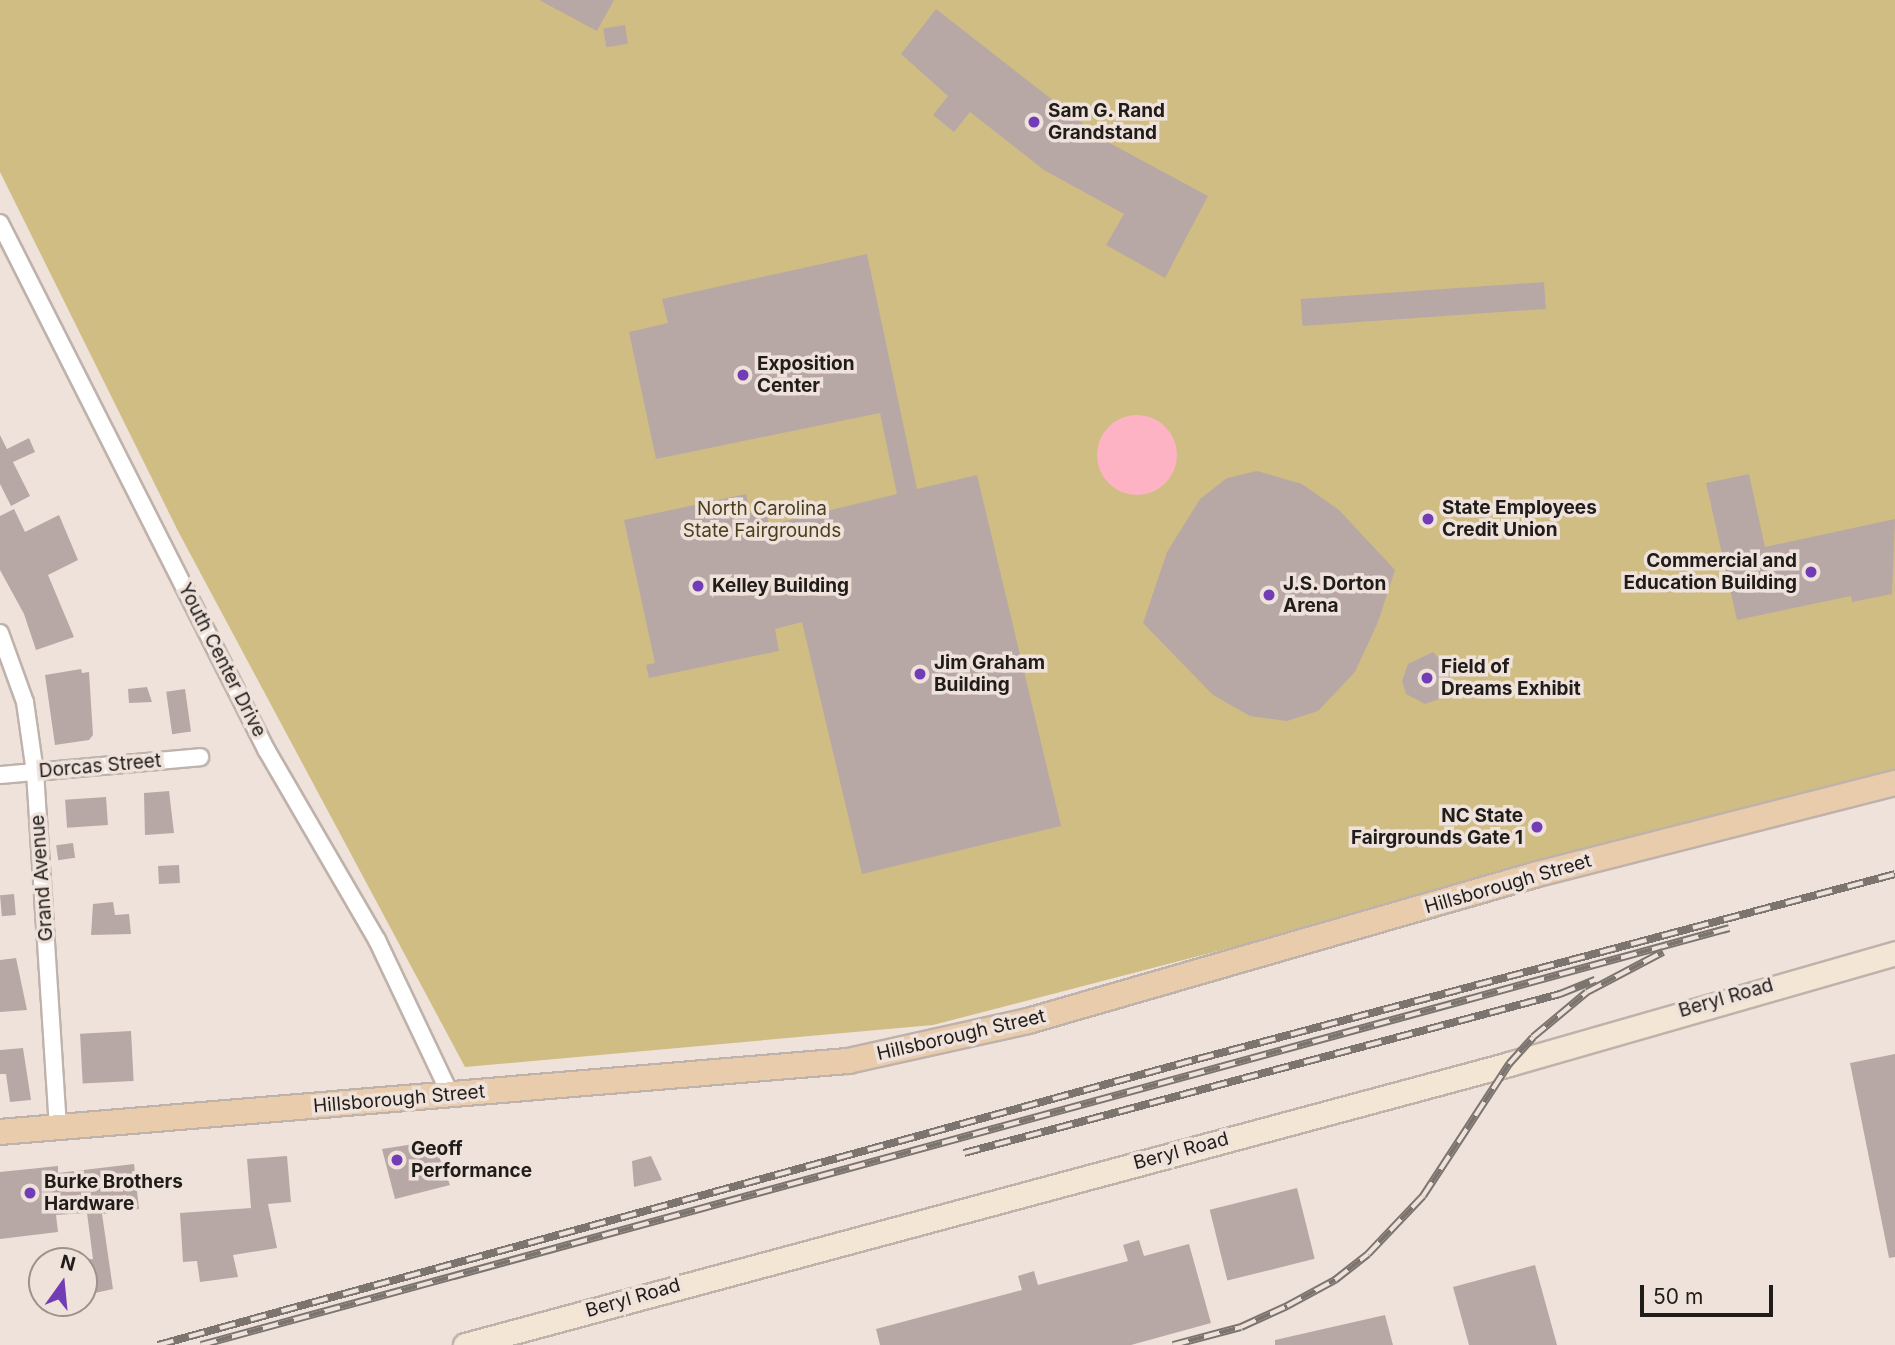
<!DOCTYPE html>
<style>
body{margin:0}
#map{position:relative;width:1895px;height:1345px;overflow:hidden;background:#efe2db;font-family:Inter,sans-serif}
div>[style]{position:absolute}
.green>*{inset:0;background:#d0bd84}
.water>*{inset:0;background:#fdb3c3}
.round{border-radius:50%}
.building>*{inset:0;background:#b7a8a6;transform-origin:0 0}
.roads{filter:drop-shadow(2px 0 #bfb2ab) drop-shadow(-2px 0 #bfb2ab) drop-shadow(0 2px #bfb2ab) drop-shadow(0 -2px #bfb2ab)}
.street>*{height:16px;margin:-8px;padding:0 8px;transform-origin:8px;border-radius:8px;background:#fff}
.secondary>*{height:23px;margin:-11.5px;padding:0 11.5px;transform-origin:11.5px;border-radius:11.5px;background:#f4e6d5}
.primary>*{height:24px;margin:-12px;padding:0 12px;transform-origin:12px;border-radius:12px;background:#e9ccab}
.rail>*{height:8px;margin-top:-4px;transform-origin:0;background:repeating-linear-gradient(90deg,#efe2db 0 16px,#7c746f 0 32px);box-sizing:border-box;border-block:2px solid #7c746f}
.dots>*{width:19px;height:19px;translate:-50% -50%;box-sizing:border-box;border:4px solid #efe2db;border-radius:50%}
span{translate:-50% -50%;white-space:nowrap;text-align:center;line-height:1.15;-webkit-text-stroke:7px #efe2db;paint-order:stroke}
.poi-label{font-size:19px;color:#201c19;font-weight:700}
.left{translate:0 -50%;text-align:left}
.right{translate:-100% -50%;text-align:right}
.park-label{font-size:19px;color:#4b3f1b}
.street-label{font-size:19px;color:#201c19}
.north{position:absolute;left:28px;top:1247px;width:70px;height:70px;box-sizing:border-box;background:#efe2db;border:2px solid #9c938d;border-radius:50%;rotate:15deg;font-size:19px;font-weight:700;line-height:28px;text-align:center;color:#201c19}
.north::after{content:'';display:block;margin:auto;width:24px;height:32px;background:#723db4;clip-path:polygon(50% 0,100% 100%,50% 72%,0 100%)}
.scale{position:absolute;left:1640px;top:1285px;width:133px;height:32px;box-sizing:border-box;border:4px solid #201c19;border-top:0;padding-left:9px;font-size:21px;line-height:24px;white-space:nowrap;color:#201c19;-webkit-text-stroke:5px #efe2db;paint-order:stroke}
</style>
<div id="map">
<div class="green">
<div style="clip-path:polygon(0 0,1895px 0,1895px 775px,933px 1025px,465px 1067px,179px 533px,0 172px)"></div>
</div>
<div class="water">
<div class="round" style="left:1097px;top:415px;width:80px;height:80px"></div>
</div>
<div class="building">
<div style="clip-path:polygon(539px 0,614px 0,597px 31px)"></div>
<div style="clip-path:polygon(936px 9px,1104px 140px,1208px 196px,1165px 278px,1106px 245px,1124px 214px,1044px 170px,970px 112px,954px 132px,933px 115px,948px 96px,901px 54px)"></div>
<div style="left:625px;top:25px;width:19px;height:22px;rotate:81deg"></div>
<div style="clip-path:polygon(867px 254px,917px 489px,977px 475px,1061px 826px,862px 874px,802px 622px,775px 629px,779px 651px,649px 678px,646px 665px,655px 663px,624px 520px,746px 494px,751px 515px,766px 511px,769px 525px,897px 494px,880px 413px,656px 459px,629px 332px,668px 323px,662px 299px)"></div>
<div style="left:1544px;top:282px;width:27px;height:244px;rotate:86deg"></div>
<div style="clip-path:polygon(0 435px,7px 449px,29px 438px,35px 452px,13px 462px,30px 496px,11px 506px,0 484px)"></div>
<div style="clip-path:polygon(1257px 471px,1302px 484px,1339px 510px,1395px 570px,1378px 622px,1355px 672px,1318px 711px,1287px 721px,1250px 716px,1213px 695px,1143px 623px,1167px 552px,1200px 499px,1227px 478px)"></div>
<div style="clip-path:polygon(1749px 474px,1765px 547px,1895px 519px,1892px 594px,1852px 602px,1851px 596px,1737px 620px,1706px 483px)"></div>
<div style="clip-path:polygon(14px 509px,25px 532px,59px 515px,78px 560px,48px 575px,74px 637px,36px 650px,24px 614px,0 570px,0 516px)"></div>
<div style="clip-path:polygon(1433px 652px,1447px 667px,1451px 684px,1442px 698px,1425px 704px,1406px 694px,1402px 681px,1408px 664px)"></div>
<div style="clip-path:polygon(81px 669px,82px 673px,89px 672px,93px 735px,89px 740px,55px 745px,45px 675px)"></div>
<div style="clip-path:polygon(147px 687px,152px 702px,129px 703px,128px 689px)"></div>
<div style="left:185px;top:689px;width:43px;height:19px;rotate:82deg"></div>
<div style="clip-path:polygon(169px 791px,174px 833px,145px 835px,144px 793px)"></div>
<div style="left:106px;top:797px;width:28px;height:41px;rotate:86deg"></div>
<div style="left:73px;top:843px;width:15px;height:17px;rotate:82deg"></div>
<div style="left:179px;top:865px;width:18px;height:21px;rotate:87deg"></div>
<div style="left:14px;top:894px;width:21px;height:14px;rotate:85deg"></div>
<div style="clip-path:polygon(113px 902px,115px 915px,129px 914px,131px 934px,91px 935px,93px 904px)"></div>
<div style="clip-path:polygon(16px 958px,27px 1010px,0 1012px,0 960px)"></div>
<div style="left:131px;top:1031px;width:50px;height:51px;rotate:87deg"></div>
<div style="clip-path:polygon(23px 1048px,31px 1100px,10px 1102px,6px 1074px,0 1074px,0 1050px)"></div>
<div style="clip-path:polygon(1895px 1054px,1895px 1257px,1889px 1258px,1850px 1063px)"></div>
<div style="clip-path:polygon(433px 1141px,450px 1185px,395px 1199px,382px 1149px)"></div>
<div style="clip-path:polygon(287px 1156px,291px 1202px,268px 1204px,277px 1248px,233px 1255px,238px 1277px,200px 1282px,197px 1261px,183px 1262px,180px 1213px,251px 1208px,247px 1159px)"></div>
<div style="clip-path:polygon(651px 1156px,662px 1180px,634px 1187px,632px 1161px)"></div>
<div style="clip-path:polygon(134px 1164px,139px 1209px,102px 1214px,113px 1289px,86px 1295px,84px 1260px,93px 1259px,87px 1213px,56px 1215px,58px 1232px,0 1239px,0 1172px,58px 1166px,58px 1173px)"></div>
<div style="left:1297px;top:1188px;width:73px;height:90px;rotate:76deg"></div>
<div style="clip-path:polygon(1139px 1240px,1144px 1256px,1189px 1244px,1211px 1323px,1131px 1345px,880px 1345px,876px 1329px,1022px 1290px,1018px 1276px,1034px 1271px,1038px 1285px,1128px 1261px,1123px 1245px)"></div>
<div style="clip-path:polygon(1535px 1265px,1557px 1345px,1469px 1345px,1453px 1287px)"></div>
<div style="clip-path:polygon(1385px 1315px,1393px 1345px,1275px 1345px,1275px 1340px)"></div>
</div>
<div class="roads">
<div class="street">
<div style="left:0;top:223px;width:592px;rotate:63.18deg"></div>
<div style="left:267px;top:751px;width:219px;rotate:59.8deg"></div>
<div style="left:377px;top:940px;width:170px;rotate:64.6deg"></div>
<div style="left:0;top:633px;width:73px;rotate:70.1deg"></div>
<div style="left:25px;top:702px;width:71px;rotate:81.9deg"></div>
<div style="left:35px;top:772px;width:356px;rotate:86.3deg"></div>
<div style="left:0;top:775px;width:201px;rotate:-5.1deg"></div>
</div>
<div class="secondary">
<div style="left:465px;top:1345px;width:1081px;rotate:-15.06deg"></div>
<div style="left:1509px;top:1064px;width:402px;rotate:-16deg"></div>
</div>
<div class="primary">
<div style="left:0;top:1132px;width:851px;rotate:-4.79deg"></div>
<div style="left:848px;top:1061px;width:184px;rotate:-12.5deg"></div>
<div style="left:1028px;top:1021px;width:527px;rotate:-16.09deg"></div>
<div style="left:1534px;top:875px;width:373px;rotate:-14.3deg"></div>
</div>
</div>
<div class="rail">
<div style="left:964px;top:1153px;width:617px;rotate:-14.94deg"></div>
<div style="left:1560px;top:994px;width:38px;rotate:-22deg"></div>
<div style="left:158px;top:1345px;width:1079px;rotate:-15.38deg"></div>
<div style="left:1198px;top:1059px;width:721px;rotate:-14.86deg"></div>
<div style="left:201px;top:1345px;width:1584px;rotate:-15.26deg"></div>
<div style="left:1173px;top:1345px;width:70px;rotate:-14.8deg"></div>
<div style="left:1241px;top:1327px;width:51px;rotate:-24.5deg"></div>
<div style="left:1287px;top:1306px;width:55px;rotate:-28.4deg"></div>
<div style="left:1335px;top:1280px;width:42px;rotate:-38.2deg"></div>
<div style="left:1368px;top:1254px;width:80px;rotate:-46.5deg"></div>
<div style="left:1423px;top:1196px;width:158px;rotate:-56.9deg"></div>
<div style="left:1509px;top:1064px;width:36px;rotate:-48deg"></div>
<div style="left:1533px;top:1037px;width:70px;rotate:-39.8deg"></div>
<div style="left:1587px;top:992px;width:86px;rotate:-27.8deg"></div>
</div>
<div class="dots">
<div style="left:1034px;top:122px;background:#723db4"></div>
<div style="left:743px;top:375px;background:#723db4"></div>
<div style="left:1428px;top:519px;background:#723db4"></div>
<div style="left:1811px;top:572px;background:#723db4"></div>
<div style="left:698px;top:586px;background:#723db4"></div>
<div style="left:1269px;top:595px;background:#723db4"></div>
<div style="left:920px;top:674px;background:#723db4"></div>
<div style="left:1427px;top:678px;background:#723db4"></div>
<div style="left:1537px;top:827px;background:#723db4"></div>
<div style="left:397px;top:1160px;background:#723db4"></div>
<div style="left:30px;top:1193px;background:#723db4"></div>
</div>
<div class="poi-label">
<span class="left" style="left:1048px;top:122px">Sam G. Rand<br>Grandstand</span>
<span class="left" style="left:757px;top:375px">Exposition<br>Center</span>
<span class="left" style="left:1442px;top:519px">State Employees<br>Credit Union</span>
<span class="right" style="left:1797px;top:572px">Commercial and<br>Education Building</span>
<span class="left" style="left:1283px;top:595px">J.S. Dorton<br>Arena</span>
<span class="left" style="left:712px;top:586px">Kelley Building</span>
<span class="left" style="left:934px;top:674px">Jim Graham<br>Building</span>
<span class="left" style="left:1441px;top:678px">Field of<br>Dreams Exhibit</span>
<span class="right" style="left:1523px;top:827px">NC State<br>Fairgrounds Gate 1</span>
<span class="left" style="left:411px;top:1160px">Geoff<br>Performance</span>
<span class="left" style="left:44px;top:1193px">Burke Brothers<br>Hardware</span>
</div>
<div class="park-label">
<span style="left:762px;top:520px">North Carolina<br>State Fairgrounds</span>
</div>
<div class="street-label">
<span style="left:222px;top:660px;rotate:63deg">Youth Center Drive</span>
<span style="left:100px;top:766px;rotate:-5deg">Dorcas Street</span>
<span style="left:42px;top:878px;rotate:-94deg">Grand Avenue</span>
<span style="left:1508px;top:884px;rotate:-16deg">Hillsborough Street</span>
<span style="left:1726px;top:998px;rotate:-16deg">Beryl Road</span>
<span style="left:961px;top:1035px;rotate:-13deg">Hillsborough Street</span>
<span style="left:399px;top:1099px;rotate:-5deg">Hillsborough Street</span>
<span style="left:1181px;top:1151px;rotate:-15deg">Beryl Road</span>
<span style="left:633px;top:1298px;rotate:-16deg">Beryl Road</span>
</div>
<div class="north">N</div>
<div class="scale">50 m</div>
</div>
